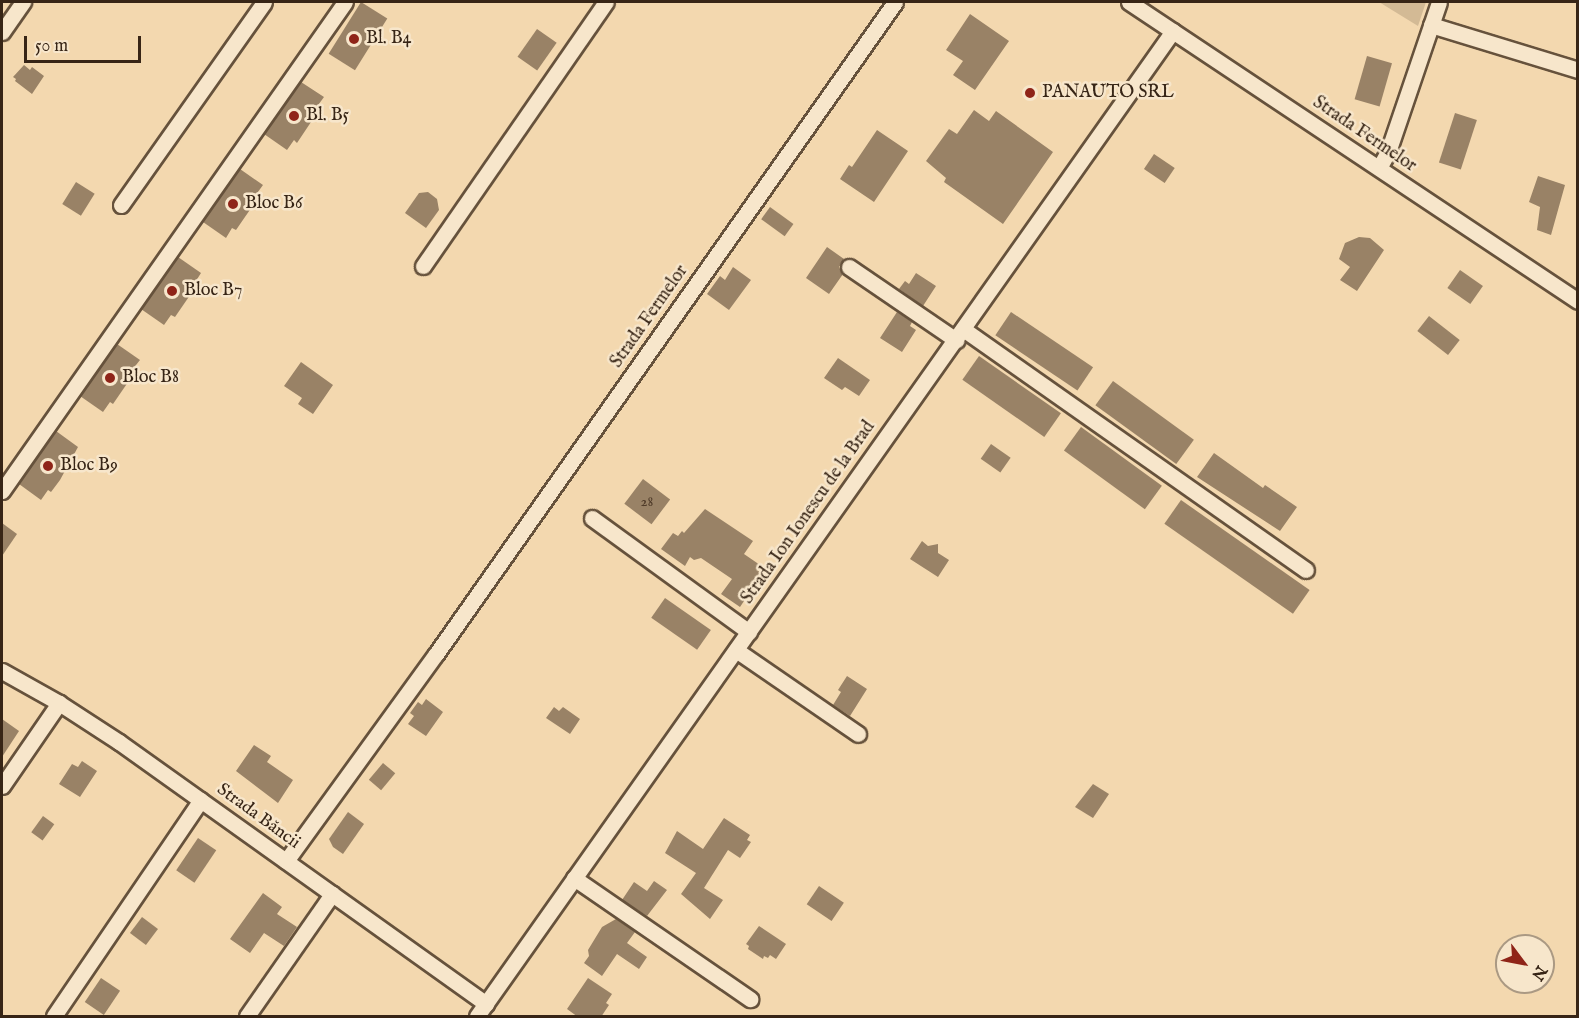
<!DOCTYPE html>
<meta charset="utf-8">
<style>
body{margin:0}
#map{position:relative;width:1579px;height:1018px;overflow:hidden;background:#f3d8af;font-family:"IM FELL English",serif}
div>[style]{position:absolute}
.green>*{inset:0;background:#d3ba95}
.building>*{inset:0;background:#998266;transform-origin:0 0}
.roads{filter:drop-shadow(2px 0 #66523c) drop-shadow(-2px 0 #66523c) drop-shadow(0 2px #66523c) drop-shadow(0 -2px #66523c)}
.minor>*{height:15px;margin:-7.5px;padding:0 7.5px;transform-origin:7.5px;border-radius:7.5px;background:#f7e6cb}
.dots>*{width:16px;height:16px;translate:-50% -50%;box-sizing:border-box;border:3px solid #f7e6cb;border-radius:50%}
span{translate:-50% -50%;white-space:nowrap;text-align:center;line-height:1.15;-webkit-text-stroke:5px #f7e6cb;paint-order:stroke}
.number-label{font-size:15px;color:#503c2a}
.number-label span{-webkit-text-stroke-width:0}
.poi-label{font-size:18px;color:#372516}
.left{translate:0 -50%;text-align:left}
.street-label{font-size:18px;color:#372516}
.frame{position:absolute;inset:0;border:3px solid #372516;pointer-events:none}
.north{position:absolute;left:1495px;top:934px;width:60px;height:60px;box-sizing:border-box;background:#f7e6cb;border:2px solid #aa9983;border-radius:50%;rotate:122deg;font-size:16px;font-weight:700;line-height:24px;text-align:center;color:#372516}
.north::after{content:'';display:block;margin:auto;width:21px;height:27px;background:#8f2418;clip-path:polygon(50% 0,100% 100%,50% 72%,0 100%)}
.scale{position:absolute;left:24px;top:36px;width:117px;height:27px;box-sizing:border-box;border:3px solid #372516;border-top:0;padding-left:8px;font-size:18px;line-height:21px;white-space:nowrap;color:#372516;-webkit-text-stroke:4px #f7e6cb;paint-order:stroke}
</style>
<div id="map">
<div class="green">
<div style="clip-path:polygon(1379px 2px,1426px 2px,1418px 26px)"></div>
</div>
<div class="building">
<div style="left:361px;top:2px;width:31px;height:61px;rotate:32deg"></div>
<div style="clip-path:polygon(970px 14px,1009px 41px,975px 90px,953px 75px,963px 61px,946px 50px)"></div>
<div style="left:537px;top:29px;width:24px;height:34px;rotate:35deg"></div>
<div style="left:1367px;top:56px;width:26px;height:45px;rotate:16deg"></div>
<div style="clip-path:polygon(24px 65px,30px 70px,32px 67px,44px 76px,32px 94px,15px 81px,16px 79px,13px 77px)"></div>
<div style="clip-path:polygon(301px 82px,324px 97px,316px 108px,319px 110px,297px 143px,294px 140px,287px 150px,264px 134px)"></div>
<div style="clip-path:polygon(974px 110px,989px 121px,996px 111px,1053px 152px,1003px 224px,944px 182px,946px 178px,926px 161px,949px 129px,957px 134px)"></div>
<div style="left:1455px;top:113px;width:23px;height:52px;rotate:18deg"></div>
<div style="clip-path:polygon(877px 130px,908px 151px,874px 202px,840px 179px,849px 165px,852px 167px)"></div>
<div style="left:1154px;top:154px;width:25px;height:18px;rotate:34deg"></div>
<div style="clip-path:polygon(240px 169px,263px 185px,255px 196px,258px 198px,236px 230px,232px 228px,226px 238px,203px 222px)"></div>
<div style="clip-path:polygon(1538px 176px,1565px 185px,1551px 235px,1537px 230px,1540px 207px,1529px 202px)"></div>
<div style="left:76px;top:182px;width:22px;height:26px;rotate:32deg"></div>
<div style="clip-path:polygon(428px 192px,437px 199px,439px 210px,426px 228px,405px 213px,419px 193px)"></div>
<div style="left:770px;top:207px;width:29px;height:15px;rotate:36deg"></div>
<div style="clip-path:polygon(1359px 237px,1370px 238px,1384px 250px,1357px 291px,1340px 280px,1350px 267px,1339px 259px,1345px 243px)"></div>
<div style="clip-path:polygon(827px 247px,844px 259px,839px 267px,843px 274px,829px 294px,806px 278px)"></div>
<div style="clip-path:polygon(178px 257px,201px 273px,194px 284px,197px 285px,175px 317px,171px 315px,164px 325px,141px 309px)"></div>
<div style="clip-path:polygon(733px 267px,751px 280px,729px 310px,707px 294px,720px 276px,725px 280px)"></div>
<div style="left:1460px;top:270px;width:28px;height:22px;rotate:35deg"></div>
<div style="clip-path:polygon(916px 273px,936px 286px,923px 306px,899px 289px,905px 281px,909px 284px)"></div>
<div style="clip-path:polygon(897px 312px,912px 322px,910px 326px,916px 330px,902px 352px,880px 338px)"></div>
<div style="left:1011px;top:312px;width:99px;height:28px;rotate:34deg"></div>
<div style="left:1429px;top:316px;width:39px;height:19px;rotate:38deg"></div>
<div style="clip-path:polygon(117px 344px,140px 360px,132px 370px,135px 372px,113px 404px,110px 402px,103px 412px,80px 396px)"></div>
<div style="left:979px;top:356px;width:100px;height:29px;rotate:35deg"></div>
<div style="clip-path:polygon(838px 358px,870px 380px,859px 396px,845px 387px,842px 390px,824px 378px)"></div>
<div style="clip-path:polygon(301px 362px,333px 385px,313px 414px,298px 404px,302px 398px,284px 386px)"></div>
<div style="left:1113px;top:381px;width:100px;height:30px;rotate:36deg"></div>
<div style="left:1081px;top:427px;width:100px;height:29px;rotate:36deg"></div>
<div style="clip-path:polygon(56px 431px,78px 447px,60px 480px,51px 492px,48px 490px,41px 500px,19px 484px)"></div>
<div style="left:991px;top:444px;width:24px;height:18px;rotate:35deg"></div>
<div style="clip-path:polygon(1214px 453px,1263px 488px,1265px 485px,1297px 507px,1280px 531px,1197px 477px)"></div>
<div style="left:643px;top:479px;width:34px;height:31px;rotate:37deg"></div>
<div style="left:1181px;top:500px;width:157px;height:29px;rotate:35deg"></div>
<div style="clip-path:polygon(705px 509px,753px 541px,744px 554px,760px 565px,757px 570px,762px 574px,740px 607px,721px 594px,732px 579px,701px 558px,694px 560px,690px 557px,685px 566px,661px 549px,673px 533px,678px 536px,682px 531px,684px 533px)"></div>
<div style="clip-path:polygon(2px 523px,17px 534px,2px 556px)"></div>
<div style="clip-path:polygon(922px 541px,928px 546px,938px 544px,938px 553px,949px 560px,938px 577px,910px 559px)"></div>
<div style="left:665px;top:598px;width:56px;height:24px;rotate:35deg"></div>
<div style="clip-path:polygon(847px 676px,867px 689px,850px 716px,833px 705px,841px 692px,838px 690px)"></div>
<div style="clip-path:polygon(426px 699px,443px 712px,426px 736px,408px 724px,414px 716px,410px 713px,418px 702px,422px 705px)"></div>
<div style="clip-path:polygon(554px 707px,559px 711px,563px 707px,580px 719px,570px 734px,546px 718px)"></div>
<div style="clip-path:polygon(2px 719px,19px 731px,2px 757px)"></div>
<div style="clip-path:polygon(254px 745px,271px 756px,267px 762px,293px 780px,278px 803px,236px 771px)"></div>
<div style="clip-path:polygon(82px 761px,97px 771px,80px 797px,59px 784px,72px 764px,78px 767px)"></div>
<div style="left:383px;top:763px;width:16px;height:22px;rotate:40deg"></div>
<div style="clip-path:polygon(1093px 784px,1109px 794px,1093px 818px,1075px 807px)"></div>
<div style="clip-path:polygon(348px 812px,364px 824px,343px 854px,333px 847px,329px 839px)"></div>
<div style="left:43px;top:816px;width:14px;height:20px;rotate:36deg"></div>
<div style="clip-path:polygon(724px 818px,750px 835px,747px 840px,751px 842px,740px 858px,728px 850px,704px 888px,723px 900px,710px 919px,681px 894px,696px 873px,665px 853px,677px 831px,703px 849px)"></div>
<div style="left:198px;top:838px;width:22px;height:39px;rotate:34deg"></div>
<div style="clip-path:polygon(654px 881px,667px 890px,647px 916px,622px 900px,634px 882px,647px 891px)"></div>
<div style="left:819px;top:886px;width:30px;height:22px;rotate:34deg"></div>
<div style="clip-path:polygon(263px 893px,282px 907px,277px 914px,297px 927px,284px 946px,264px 933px,250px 953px,230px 939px)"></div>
<div style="left:142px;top:917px;width:20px;height:20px;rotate:37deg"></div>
<div style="clip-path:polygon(616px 919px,635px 932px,627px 943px,647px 957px,639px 969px,617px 954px,602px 976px,584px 963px,589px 956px,588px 950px,602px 927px)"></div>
<div style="clip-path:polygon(759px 926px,786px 944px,776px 959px,770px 955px,768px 958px,764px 956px,763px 959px,748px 949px,749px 946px,746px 944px)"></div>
<div style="left:101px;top:978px;width:23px;height:29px;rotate:34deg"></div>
<div style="clip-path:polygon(588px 978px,612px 994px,606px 1003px,609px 1005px,601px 1017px,578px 1017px,567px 1009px)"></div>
</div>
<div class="roads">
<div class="minor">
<div style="left:1129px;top:2px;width:539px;rotate:33.66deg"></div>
<div style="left:1431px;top:25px;width:154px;rotate:17deg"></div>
<div style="left:2px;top:32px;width:37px;rotate:-55deg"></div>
<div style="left:1379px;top:168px;width:18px;rotate:-61deg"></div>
<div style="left:1388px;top:152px;width:158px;rotate:-71.2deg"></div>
<div style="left:121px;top:205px;width:248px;rotate:-54.8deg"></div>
<div style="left:423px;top:266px;width:321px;rotate:-55.3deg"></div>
<div style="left:849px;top:267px;width:130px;rotate:34.3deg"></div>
<div style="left:963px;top:329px;width:419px;rotate:35.1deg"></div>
<div style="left:2px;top:491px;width:597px;rotate:-54.95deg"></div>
<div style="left:592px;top:518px;width:194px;rotate:36deg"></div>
<div style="left:736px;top:650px;width:148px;rotate:34.5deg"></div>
<div style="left:2px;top:671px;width:65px;rotate:29.3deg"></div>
<div style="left:59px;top:703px;width:72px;rotate:33deg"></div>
<div style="left:119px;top:742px;width:451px;rotate:35.5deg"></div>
<div style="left:2px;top:786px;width:101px;rotate:-55.5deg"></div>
<div style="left:286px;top:861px;width:256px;rotate:-54.1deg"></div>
<div style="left:436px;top:654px;width:797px;rotate:-54.85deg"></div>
<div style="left:574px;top:878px;width:214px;rotate:34.5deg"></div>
<div style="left:54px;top:1016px;width:261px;rotate:-55.8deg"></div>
<div style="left:247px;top:1016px;width:149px;rotate:-55.1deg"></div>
<div style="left:477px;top:1016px;width:1206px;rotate:-54.76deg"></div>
</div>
</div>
<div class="dots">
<div style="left:354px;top:39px;background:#8f2418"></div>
<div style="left:1030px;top:93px;background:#8f2418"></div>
<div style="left:294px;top:116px;background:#8f2418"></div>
<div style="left:233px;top:204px;background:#8f2418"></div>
<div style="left:172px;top:291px;background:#8f2418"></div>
<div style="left:110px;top:378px;background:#8f2418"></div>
<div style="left:48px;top:466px;background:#8f2418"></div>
</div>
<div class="number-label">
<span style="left:647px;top:502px">28</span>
</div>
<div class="poi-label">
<span class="left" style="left:366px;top:39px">Bl. B4</span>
<span class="left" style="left:1042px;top:93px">PANAUTO SRL</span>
<span class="left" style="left:306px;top:116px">Bl. B5</span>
<span class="left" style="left:245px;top:204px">Bloc B6</span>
<span class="left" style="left:184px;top:291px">Bloc B7</span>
<span class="left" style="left:122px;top:378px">Bloc B8</span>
<span class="left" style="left:60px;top:466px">Bloc B9</span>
</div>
<div class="street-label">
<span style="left:1364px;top:135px;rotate:34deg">Strada Fermelor</span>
<span style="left:650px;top:317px;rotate:-55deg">Strada Fermelor</span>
<span style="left:809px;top:513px;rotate:-55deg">Strada Ion Ionescu de la Brad</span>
<span style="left:258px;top:817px;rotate:36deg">Strada Băncii</span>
</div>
<div class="frame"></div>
<div class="north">N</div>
<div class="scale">50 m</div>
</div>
